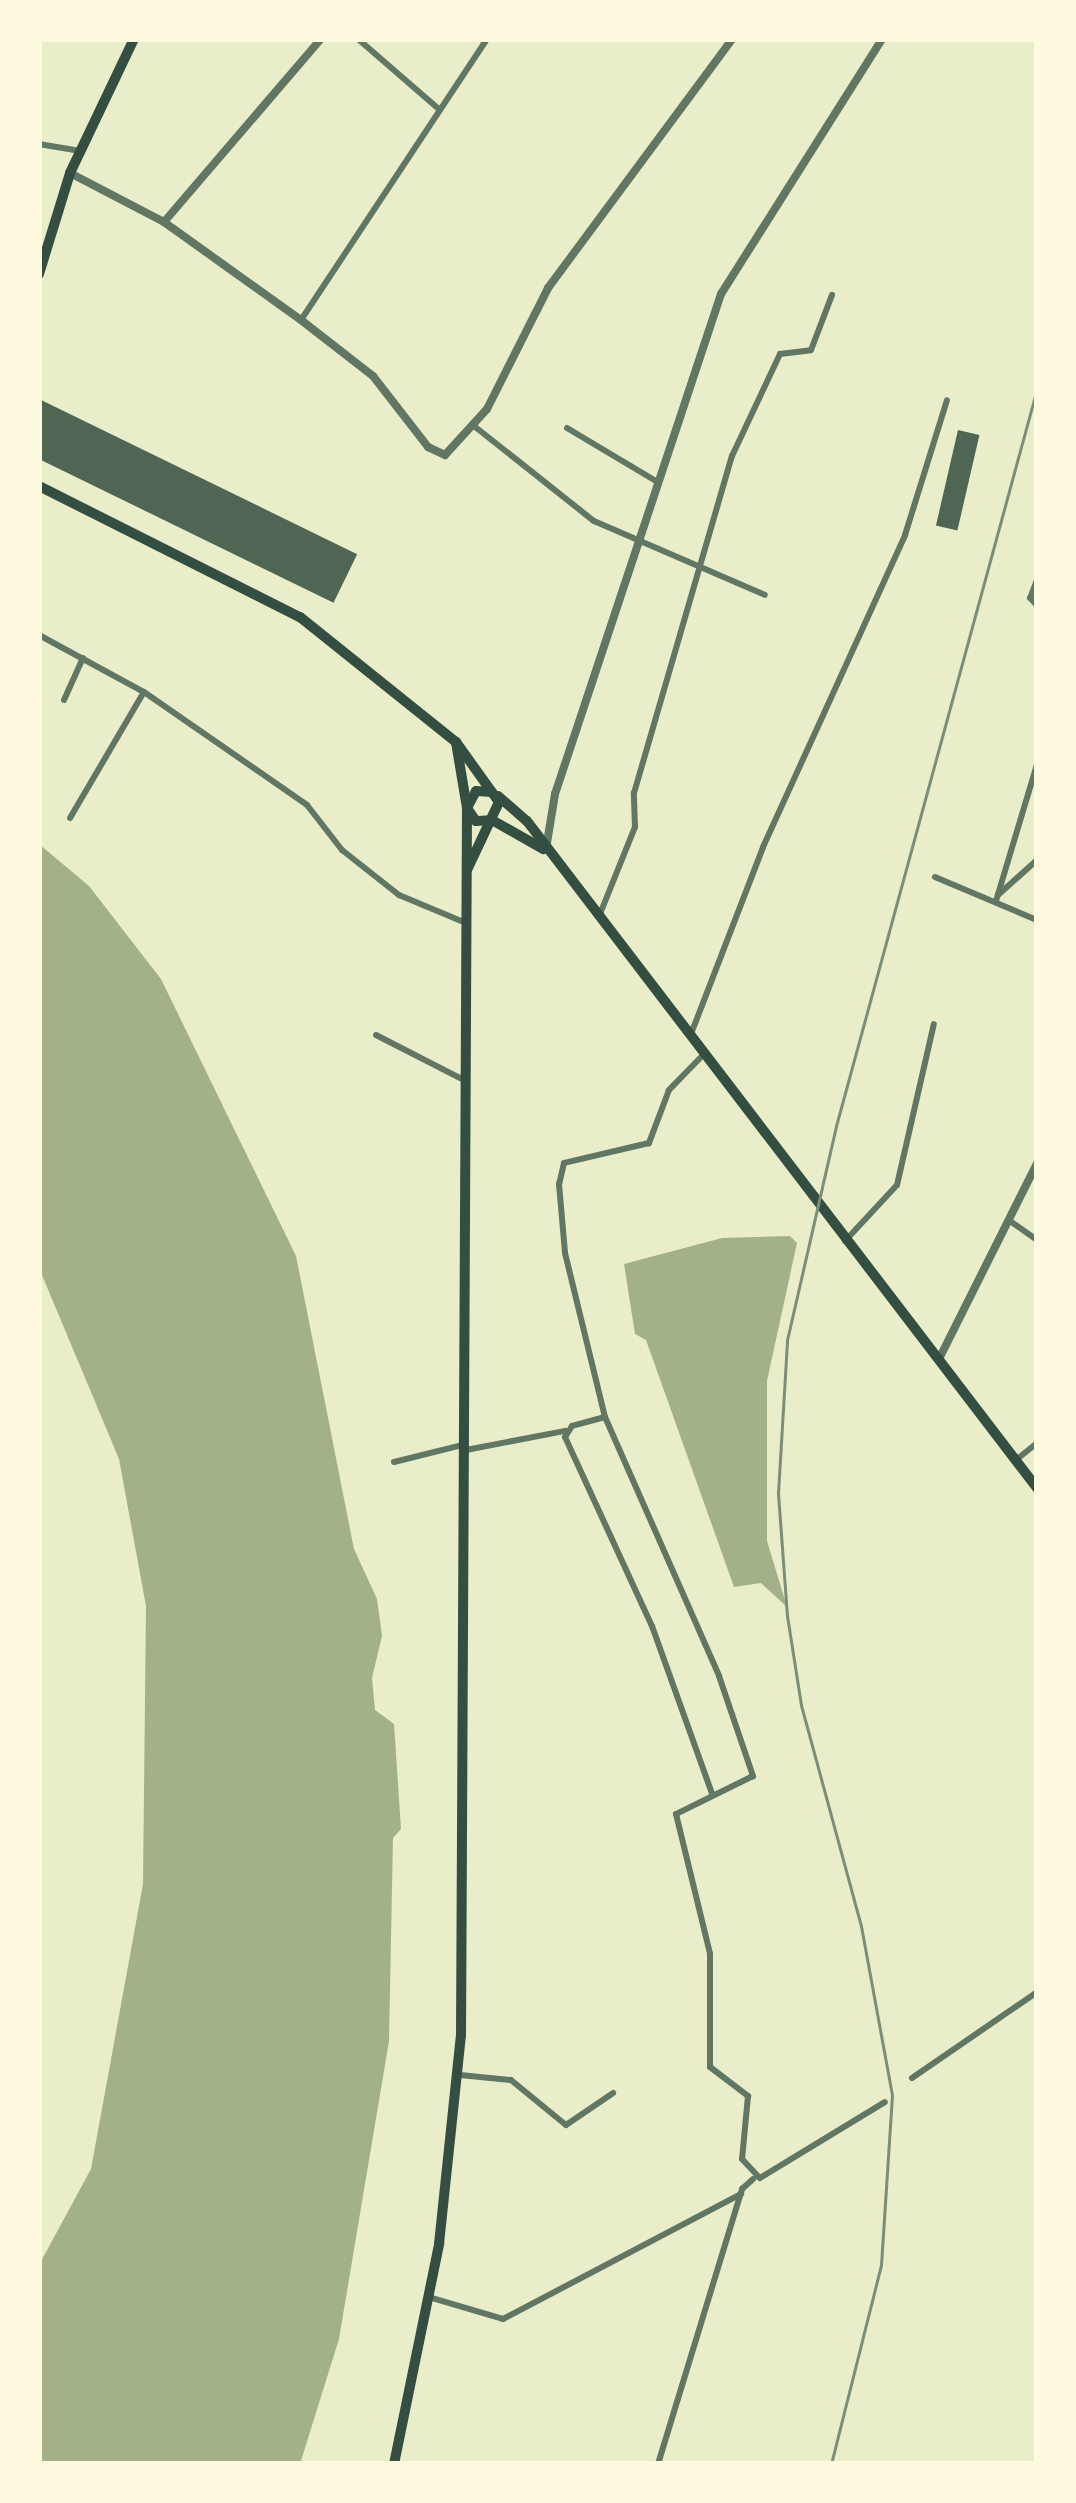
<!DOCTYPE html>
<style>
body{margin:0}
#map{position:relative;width:1076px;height:2503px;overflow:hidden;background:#e9edc9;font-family:"Space Grotesk",sans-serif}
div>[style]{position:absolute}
.water>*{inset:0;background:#a3b18a}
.building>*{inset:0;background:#4f6655;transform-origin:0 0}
.minor>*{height:6px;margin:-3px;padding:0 3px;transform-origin:3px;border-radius:3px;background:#617663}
.tertiary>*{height:8px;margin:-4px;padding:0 4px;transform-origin:4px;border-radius:4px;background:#617663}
.primary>*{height:10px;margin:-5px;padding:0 5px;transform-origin:5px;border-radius:5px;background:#344e41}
.trunk>*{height:10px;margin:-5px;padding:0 5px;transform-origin:5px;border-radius:5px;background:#344e41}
.rail>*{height:3px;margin:-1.5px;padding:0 1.5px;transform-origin:1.5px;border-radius:1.5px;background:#7c8e77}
span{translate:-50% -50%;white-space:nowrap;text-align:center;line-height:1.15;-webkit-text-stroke:9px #fefae0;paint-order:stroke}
.frame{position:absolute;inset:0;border:42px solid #fefae0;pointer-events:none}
</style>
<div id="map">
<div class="water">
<div style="clip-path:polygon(39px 844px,89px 886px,161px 979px,296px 1256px,354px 1549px,377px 1599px,382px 1636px,372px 1678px,375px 1710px,394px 1724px,401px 1829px,393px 1838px,389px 2041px,339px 2339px,300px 2464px,39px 2464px,39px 2265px,91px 2169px,143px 1884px,146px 1606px,119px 1459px,39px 1268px)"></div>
<div style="clip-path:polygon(790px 1236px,797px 1243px,767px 1381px,767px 1541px,787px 1607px,761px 1583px,734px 1587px,646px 1340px,635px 1334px,624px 1264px,722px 1238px)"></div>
</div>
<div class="building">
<div style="left:39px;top:399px;width:354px;height:54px;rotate:26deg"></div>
<div style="left:958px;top:430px;width:22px;height:98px;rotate:13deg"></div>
</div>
<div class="minor">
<div style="left:358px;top:39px;width:108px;rotate:40.9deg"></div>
<div style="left:39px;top:144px;width:42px;rotate:9.7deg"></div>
<div style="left:301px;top:320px;width:337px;rotate:-56.5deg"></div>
<div style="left:474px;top:426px;width:153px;rotate:38.4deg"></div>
<div style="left:594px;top:521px;width:186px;rotate:23.4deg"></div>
<div style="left:567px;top:428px;width:104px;rotate:30.8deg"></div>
<div style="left:1037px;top:580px;width:19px;rotate:111deg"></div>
<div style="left:1030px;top:598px;width:10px;rotate:45deg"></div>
<div style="left:39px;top:635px;width:119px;rotate:28.5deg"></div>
<div style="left:144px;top:692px;width:198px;rotate:34.7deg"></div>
<div style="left:307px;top:805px;width:57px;rotate:52.1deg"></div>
<div style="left:342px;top:850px;width:73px;rotate:38.3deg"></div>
<div style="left:399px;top:895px;width:70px;rotate:22.6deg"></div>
<div style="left:64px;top:700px;width:46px;rotate:-65.7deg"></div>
<div style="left:70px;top:818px;width:146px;rotate:-59.6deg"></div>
<div style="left:935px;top:877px;width:111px;rotate:22.9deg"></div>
<div style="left:998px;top:895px;width:52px;rotate:-41.9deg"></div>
<div style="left:996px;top:901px;width:143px;rotate:-73.3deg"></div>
<div style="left:600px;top:914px;width:94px;rotate:-68.1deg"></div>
<div style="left:635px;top:827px;width:34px;rotate:-92deg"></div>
<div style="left:634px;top:793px;width:351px;rotate:-73.8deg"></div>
<div style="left:732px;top:456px;width:113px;rotate:-64.8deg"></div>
<div style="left:780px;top:354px;width:31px;rotate:-7deg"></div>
<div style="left:811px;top:350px;width:59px;rotate:-69.1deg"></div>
<div style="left:691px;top:1034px;width:200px;rotate:-68.9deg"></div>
<div style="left:763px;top:847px;width:343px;rotate:-65.5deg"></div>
<div style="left:905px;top:535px;width:141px;rotate:-72.7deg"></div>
<div style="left:376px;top:1035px;width:99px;rotate:27.1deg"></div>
<div style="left:703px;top:1055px;width:49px;rotate:134.2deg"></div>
<div style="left:669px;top:1090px;width:57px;rotate:110.7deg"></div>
<div style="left:649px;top:1143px;width:87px;rotate:166.8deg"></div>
<div style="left:564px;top:1163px;width:22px;rotate:103deg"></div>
<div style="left:559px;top:1184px;width:69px;rotate:85deg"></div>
<div style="left:565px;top:1253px;width:169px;rotate:76.3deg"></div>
<div style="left:605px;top:1417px;width:34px;rotate:165deg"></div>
<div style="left:572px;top:1426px;width:13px;rotate:122deg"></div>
<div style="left:565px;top:1437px;width:208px;rotate:65.3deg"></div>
<div style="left:652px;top:1626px;width:178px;rotate:70.3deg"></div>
<div style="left:1010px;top:1221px;width:33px;rotate:35deg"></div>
<div style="left:845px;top:1241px;width:76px;rotate:-47.1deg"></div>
<div style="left:897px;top:1185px;width:165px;rotate:-77.1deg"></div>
<div style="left:605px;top:1417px;width:283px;rotate:66.2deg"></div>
<div style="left:719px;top:1676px;width:106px;rotate:71.2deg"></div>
<div style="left:753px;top:1776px;width:86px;rotate:153.7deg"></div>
<div style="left:676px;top:1814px;width:144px;rotate:76.3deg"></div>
<div style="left:710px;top:1954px;width:113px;rotate:90deg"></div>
<div style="left:710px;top:2067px;width:48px;rotate:37.3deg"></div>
<div style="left:748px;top:2096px;width:63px;rotate:95.4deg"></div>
<div style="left:742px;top:2159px;width:26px;rotate:47deg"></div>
<div style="left:760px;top:2178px;width:146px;rotate:-31.3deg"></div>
<div style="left:466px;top:1450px;width:101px;rotate:-10.9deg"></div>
<div style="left:1016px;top:1460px;width:27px;rotate:-39deg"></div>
<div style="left:394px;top:1462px;width:70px;rotate:-14deg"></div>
<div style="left:460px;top:2075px;width:51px;rotate:5.6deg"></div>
<div style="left:511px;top:2080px;width:71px;rotate:39.3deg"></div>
<div style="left:566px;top:2125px;width:57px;rotate:-34.2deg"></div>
<div style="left:912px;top:2078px;width:152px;rotate:-34.5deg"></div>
<div style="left:429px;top:2297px;width:77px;rotate:16.6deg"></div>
<div style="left:503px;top:2319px;width:269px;rotate:-27.7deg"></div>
<div style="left:658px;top:2464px;width:288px;rotate:-73deg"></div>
<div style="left:742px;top:2189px;width:15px;rotate:-42deg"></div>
</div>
<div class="tertiary">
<div style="left:70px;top:173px;width:106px;rotate:27.5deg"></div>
<div style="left:164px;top:222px;width:168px;rotate:35.6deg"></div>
<div style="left:301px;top:320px;width:91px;rotate:37.9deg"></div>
<div style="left:373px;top:376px;width:90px;rotate:52.2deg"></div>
<div style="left:428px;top:447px;width:19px;rotate:25deg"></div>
<div style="left:445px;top:455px;width:62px;rotate:-47.6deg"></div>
<div style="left:487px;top:409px;width:136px;rotate:-63.2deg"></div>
<div style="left:548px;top:288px;width:310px;rotate:-53.5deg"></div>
<div style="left:164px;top:222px;width:241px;rotate:-49.4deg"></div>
<div style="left:546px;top:849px;width:56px;rotate:-80.7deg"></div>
<div style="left:555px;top:794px;width:527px;rotate:-71.63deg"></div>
<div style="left:721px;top:294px;width:302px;rotate:-57.7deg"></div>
<div style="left:939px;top:1359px;width:219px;rotate:-63.4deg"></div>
</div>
<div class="primary">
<div style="left:498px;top:796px;width:38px;rotate:41deg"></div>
<div style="left:527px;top:821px;width:840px;rotate:52.6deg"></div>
<div style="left:492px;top:820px;width:59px;rotate:29.6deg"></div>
</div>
<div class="trunk">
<div style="left:39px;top:274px;width:106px;rotate:-72.9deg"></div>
<div style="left:70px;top:173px;width:148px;rotate:-64.5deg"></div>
<div style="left:39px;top:486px;width:292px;rotate:26.7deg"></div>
<div style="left:300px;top:617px;width:200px;rotate:38.7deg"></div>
<div style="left:456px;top:742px;width:74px;rotate:54.4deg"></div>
<div style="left:499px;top:802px;width:75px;rotate:115.2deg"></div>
<div style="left:492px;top:820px;width:16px;rotate:176deg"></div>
<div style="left:476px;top:821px;width:16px;rotate:-125deg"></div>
<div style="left:467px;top:808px;width:19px;rotate:-62deg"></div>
<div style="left:476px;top:791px;width:16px;rotate:4deg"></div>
<div style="left:394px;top:2464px;width:225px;rotate:-78.4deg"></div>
<div style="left:439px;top:2244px;width:209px;rotate:-84deg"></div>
<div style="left:461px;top:2036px;width:1228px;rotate:-89.72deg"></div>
<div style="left:467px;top:808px;width:67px;rotate:-99.5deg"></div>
</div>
<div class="rail">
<div style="left:831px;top:2464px;width:205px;rotate:-75.9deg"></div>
<div style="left:881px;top:2265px;width:170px;rotate:-86.3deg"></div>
<div style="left:892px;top:2095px;width:172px;rotate:-100.4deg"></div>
<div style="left:861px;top:1926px;width:229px;rotate:-105.2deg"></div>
<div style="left:801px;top:1705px;width:90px;rotate:-98.9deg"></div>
<div style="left:787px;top:1616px;width:123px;rotate:-94.2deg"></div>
<div style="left:778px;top:1493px;width:153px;rotate:-86.6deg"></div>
<div style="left:787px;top:1340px;width:220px;rotate:-77.1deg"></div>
<div style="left:836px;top:1126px;width:765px;rotate:-74.76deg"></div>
</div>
<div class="frame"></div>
</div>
